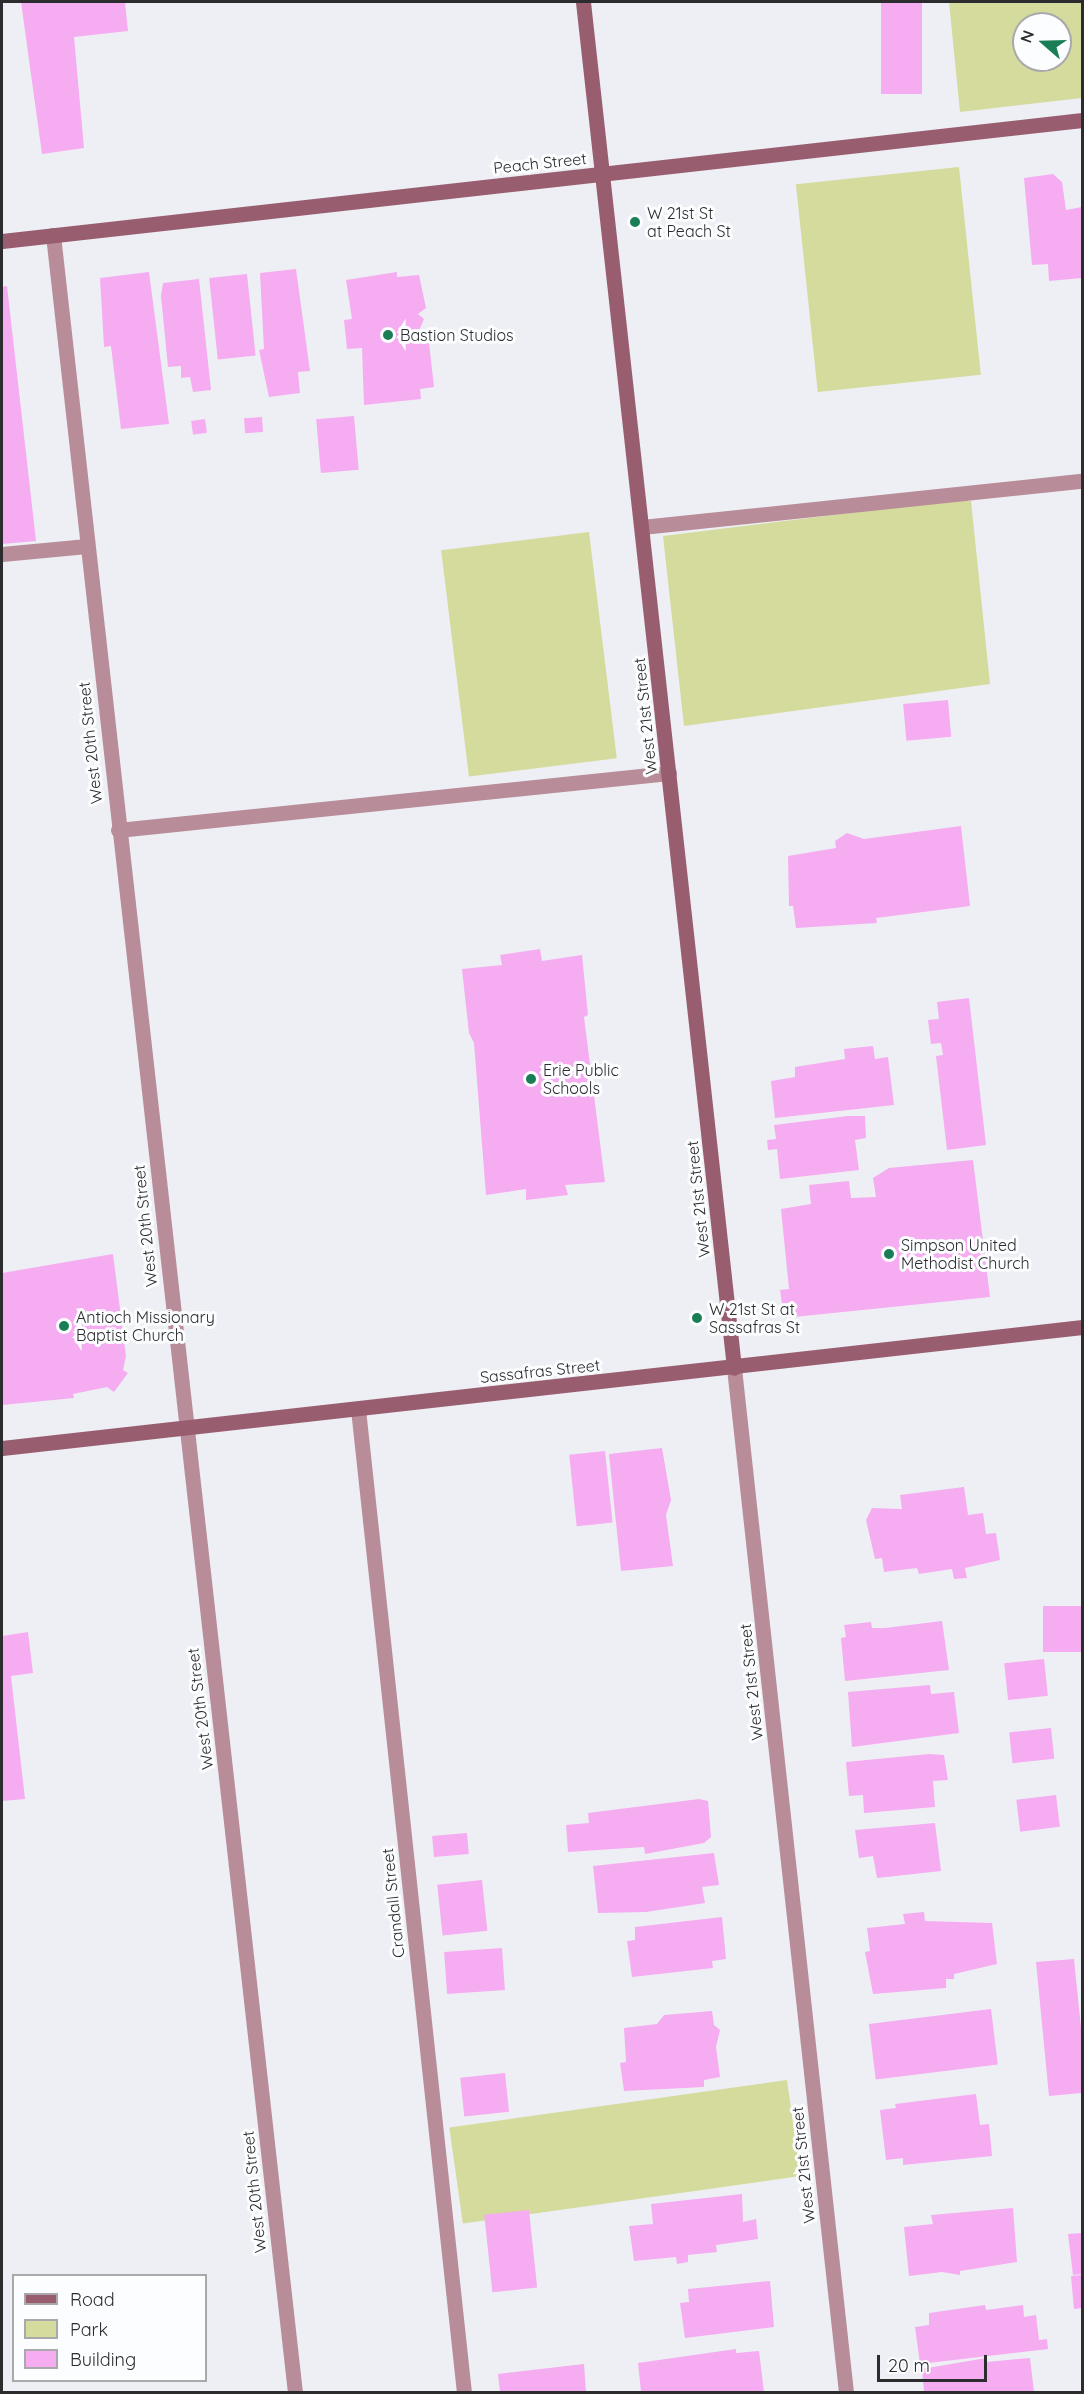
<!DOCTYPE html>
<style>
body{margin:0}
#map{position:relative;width:1084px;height:2394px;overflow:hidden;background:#edeff4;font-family:Quicksand,sans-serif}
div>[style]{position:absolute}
.green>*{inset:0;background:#d5db9d;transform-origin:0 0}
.building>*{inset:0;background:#f6acf1;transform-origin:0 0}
.lane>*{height:15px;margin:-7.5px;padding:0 7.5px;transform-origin:7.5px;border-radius:7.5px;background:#b88d99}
.street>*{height:15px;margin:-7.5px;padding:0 7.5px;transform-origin:7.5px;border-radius:7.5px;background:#b88d99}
.secondary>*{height:15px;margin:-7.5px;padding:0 7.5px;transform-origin:7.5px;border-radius:7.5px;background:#995d70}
.dots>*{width:16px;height:16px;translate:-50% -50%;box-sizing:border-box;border:3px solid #fcfdfe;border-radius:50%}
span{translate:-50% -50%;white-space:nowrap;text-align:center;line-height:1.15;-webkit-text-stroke:6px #fcfdfe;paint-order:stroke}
.street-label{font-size:16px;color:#2c2c2e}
.poi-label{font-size:16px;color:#2c2c2e}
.left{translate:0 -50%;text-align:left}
.frame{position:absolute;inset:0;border:3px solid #2c2c2e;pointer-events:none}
.legend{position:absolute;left:12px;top:2274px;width:195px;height:108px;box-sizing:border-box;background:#fcfdfe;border:2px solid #a9a9ab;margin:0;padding:8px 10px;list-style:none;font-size:18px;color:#2c2c2e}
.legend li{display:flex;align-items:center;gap:12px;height:30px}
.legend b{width:30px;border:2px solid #a9a9ab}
.north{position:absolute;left:1012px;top:12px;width:60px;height:60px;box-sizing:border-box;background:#fcfdfe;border:2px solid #a9a9ab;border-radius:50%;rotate:290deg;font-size:16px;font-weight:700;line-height:24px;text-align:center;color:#2c2c2e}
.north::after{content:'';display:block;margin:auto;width:21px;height:27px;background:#197d55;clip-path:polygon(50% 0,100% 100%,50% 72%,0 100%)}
.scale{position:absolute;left:877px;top:2355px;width:110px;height:27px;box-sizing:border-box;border:3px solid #2c2c2e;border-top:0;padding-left:8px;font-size:18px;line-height:21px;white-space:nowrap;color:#2c2c2e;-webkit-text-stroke:4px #fcfdfe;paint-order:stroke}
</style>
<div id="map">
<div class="green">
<div style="clip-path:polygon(evenodd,949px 2px,1082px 2px,1082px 98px,960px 112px,949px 2px,1024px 24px,1060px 24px,1060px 60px,1024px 60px,1024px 24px)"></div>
<div style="left:959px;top:167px;width:209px;height:164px;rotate:84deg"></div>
<div style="clip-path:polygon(947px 501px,971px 501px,990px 684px,684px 726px,663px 536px)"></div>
<div style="left:589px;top:532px;width:228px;height:149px;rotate:83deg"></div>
<div style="left:787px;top:2080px;width:97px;height:341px;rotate:82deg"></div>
</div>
<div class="building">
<div style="clip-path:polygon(21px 2px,125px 2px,128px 31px,74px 37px,84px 148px,42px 154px)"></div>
<div style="left:881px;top:2px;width:41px;height:92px"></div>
<div style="clip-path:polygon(1053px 174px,1062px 182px,1066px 210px,1082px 207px,1082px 278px,1049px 281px,1048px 264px,1032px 265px,1024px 178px)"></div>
<div style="clip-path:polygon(296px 269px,310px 371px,298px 372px,300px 393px,269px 397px,259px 350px,264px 349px,260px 273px)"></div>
<div style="clip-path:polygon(149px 272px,169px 424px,121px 429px,111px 346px,104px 347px,100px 278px)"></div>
<div style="clip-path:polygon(397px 272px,397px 277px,419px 275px,426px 308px,418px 314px,424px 319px,418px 333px,428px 334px,434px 387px,420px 389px,421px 399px,364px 405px,362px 348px,347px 349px,344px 320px,352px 319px,346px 280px)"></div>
<div style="left:247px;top:274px;width:82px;height:38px;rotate:84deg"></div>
<div style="clip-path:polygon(199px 279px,211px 390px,193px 392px,190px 377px,181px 378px,181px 366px,168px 367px,161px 296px,163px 283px)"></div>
<div style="clip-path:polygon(7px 286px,36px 541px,2px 544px,2px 287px)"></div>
<div style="left:354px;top:416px;width:54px;height:38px;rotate:85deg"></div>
<div style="left:262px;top:417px;width:15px;height:18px;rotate:86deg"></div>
<div style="left:205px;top:419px;width:14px;height:14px;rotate:82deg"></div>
<div style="left:948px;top:700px;width:37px;height:45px;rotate:85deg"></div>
<div style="clip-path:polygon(961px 826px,970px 906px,876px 918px,877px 923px,796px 928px,793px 906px,789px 906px,788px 856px,836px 848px,835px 841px,847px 833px,864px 839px)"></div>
<div style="clip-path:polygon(540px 949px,542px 961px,582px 955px,588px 1015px,584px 1017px,605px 1182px,565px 1185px,568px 1195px,526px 1200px,526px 1189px,486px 1195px,474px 1043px,469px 1033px,462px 969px,502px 965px,500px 955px)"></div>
<div style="clip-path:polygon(969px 998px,986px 1145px,947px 1150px,936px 1056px,943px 1055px,941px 1043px,931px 1044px,928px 1020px,939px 1019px,937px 1002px)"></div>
<div style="clip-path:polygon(873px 1046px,875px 1059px,888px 1057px,894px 1105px,775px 1118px,771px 1081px,795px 1077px,795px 1067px,845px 1059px,844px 1049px)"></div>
<div style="clip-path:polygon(848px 1116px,865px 1116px,866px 1138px,855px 1140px,859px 1170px,780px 1179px,777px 1149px,768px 1150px,767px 1140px,776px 1139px,774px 1125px)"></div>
<div style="clip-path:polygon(973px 1160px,990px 1297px,784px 1318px,780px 1290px,789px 1289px,781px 1209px,811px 1204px,809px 1185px,849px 1181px,851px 1198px,876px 1197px,873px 1178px,889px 1168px)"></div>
<div style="clip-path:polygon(113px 1254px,126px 1356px,123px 1370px,128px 1373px,114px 1392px,107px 1387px,73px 1394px,74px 1398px,2px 1405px,2px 1273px)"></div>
<div style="clip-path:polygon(662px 1448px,671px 1500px,666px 1515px,673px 1566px,621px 1571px,609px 1454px)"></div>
<div style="left:605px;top:1451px;width:72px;height:36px;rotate:84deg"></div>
<div style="clip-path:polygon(964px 1487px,968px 1515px,983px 1513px,986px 1534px,996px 1533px,1000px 1560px,965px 1568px,967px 1578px,954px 1579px,952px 1569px,919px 1574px,917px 1568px,884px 1572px,882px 1558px,875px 1559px,866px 1520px,872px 1508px,902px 1509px,900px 1495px)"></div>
<div style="left:1082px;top:1606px;width:46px;height:39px;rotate:90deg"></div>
<div style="clip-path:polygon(942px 1621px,949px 1670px,845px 1681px,841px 1638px,846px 1637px,844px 1625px,871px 1622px,872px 1628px,885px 1628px)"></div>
<div style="clip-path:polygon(28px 1632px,33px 1673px,11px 1676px,25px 1799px,2px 1801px,2px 1636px)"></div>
<div style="left:1044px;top:1659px;width:37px;height:40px;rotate:84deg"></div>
<div style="clip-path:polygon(930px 1685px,931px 1694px,954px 1692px,959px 1733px,852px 1747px,848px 1692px)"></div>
<div style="left:1051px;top:1728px;width:31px;height:42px;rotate:84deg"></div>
<div style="clip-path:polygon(929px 1754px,944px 1755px,948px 1780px,933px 1781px,935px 1807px,864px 1813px,863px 1795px,849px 1796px,846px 1762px)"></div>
<div style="left:1056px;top:1795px;width:32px;height:40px;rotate:83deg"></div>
<div style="clip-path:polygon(699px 1799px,708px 1801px,711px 1837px,704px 1843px,645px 1854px,644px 1847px,568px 1852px,566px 1825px,589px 1823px,588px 1813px)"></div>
<div style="clip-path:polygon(935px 1823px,941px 1871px,877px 1878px,873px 1856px,859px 1858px,855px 1830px)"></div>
<div style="left:467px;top:1833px;width:21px;height:35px;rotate:85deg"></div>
<div style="clip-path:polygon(714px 1853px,719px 1885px,702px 1887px,705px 1903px,646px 1912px,598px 1913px,593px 1866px)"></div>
<div style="left:482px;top:1880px;width:51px;height:45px;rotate:84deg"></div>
<div style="clip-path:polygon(924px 1912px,925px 1921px,992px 1923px,997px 1964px,954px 1974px,954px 1979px,946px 1979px,946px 1988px,873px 1994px,865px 1952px,870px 1951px,867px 1928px,905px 1924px,903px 1914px)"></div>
<div style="clip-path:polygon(722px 1917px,726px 1959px,712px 1961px,713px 1968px,632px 1977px,627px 1941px,635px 1940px,635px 1927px)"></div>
<div style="left:502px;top:1948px;width:42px;height:58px;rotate:86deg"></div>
<div style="clip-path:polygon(1074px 1959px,1082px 2038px,1081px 2093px,1049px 2096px,1036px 1962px)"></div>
<div style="left:991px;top:2009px;width:56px;height:123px;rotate:83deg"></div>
<div style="clip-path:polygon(712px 2011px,714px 2025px,720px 2030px,716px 2047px,720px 2077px,704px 2080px,704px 2087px,624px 2091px,620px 2063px,626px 2062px,624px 2028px,657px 2024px,664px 2015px)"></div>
<div style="left:505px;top:2073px;width:39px;height:45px;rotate:84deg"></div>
<div style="clip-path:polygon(976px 2094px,980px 2125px,989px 2124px,992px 2156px,903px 2165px,903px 2158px,886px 2160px,880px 2110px,896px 2108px,895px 2104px)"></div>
<div style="clip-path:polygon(742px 2194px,743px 2222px,756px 2219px,758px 2239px,716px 2245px,717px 2252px,688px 2255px,688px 2262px,677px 2264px,676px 2257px,634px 2261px,629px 2226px,653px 2224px,651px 2204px)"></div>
<div style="clip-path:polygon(1013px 2208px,1017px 2262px,960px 2271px,960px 2275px,942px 2272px,909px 2276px,904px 2227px,933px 2224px,931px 2215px)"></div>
<div style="left:529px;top:2210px;width:78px;height:45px;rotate:84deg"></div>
<div style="clip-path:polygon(1082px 2233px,1082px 2274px,1073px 2275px,1068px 2234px)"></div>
<div style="clip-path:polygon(1082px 2275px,1082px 2308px,1074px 2309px,1071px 2276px)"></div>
<div style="clip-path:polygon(770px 2281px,774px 2327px,685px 2338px,680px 2303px,689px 2302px,688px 2289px)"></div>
<div style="clip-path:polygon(985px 2305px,986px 2310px,1023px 2305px,1024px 2317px,1036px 2315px,1039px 2340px,1047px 2339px,1048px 2349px,920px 2364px,915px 2327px,929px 2325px,929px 2313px)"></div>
<div style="clip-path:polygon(736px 2349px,736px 2353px,759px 2351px,764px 2392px,641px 2392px,638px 2363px)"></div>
<div style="clip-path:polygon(986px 2358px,987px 2362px,1030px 2358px,1034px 2392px,924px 2392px,922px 2369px)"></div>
<div style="clip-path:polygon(584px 2364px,586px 2392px,500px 2392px,498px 2374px)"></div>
</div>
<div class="lane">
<div style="left:642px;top:527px;width:442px;rotate:-6deg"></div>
<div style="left:2px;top:554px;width:85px;rotate:-5.4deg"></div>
<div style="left:118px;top:830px;width:554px;rotate:-5.91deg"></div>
</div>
<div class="street">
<div style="left:53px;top:235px;width:2171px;rotate:83.6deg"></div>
<div style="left:734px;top:1368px;width:1030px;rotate:83.76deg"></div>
<div style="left:358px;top:1409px;width:989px;rotate:83.85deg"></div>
</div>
<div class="secondary">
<div style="left:583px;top:2px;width:1374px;rotate:83.69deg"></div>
<div style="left:2px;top:241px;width:1087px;rotate:-6.39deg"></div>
<div style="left:2px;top:1448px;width:1087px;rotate:-6.39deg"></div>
</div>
<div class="dots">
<div style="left:635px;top:222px;background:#197d55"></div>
<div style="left:388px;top:335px;background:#197d55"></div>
<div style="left:531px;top:1079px;background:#197d55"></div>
<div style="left:889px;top:1254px;background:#197d55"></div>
<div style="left:697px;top:1318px;background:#197d55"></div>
<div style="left:64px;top:1326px;background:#197d55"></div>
</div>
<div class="street-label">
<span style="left:540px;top:163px;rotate:-6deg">Peach Street</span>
<span style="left:645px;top:716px;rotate:-96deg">West 21st Street</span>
<span style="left:90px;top:743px;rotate:-96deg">West 20th Street</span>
<span style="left:698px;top:1199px;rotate:-96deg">West 21st Street</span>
<span style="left:145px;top:1226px;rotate:-96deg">West 20th Street</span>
<span style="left:540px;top:1371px;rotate:-6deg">Sassafras Street</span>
<span style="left:751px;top:1682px;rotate:-96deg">West 21st Street</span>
<span style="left:200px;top:1709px;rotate:-97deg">West 20th Street</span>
<span style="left:393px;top:1903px;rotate:-96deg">Crandall Street</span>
<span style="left:803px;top:2165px;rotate:-96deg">West 21st Street</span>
<span style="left:254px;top:2192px;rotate:-96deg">West 20th Street</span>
</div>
<div class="poi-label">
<span class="left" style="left:647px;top:222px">W 21st St<br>at Peach St</span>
<span class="left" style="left:400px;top:335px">Bastion Studios</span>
<span class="left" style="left:543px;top:1079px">Erie Public<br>Schools</span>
<span class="left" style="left:901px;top:1254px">Simpson United<br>Methodist Church</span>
<span class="left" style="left:709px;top:1318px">W 21st St at<br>Sassafras St</span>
<span class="left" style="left:76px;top:1326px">Antioch Missionary<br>Baptist Church</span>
</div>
<div class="frame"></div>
<ul class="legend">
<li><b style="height:8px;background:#995d70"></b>Road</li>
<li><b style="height:16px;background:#d5db9d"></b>Park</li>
<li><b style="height:16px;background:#f6acf1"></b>Building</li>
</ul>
<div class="north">N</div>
<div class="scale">20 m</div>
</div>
